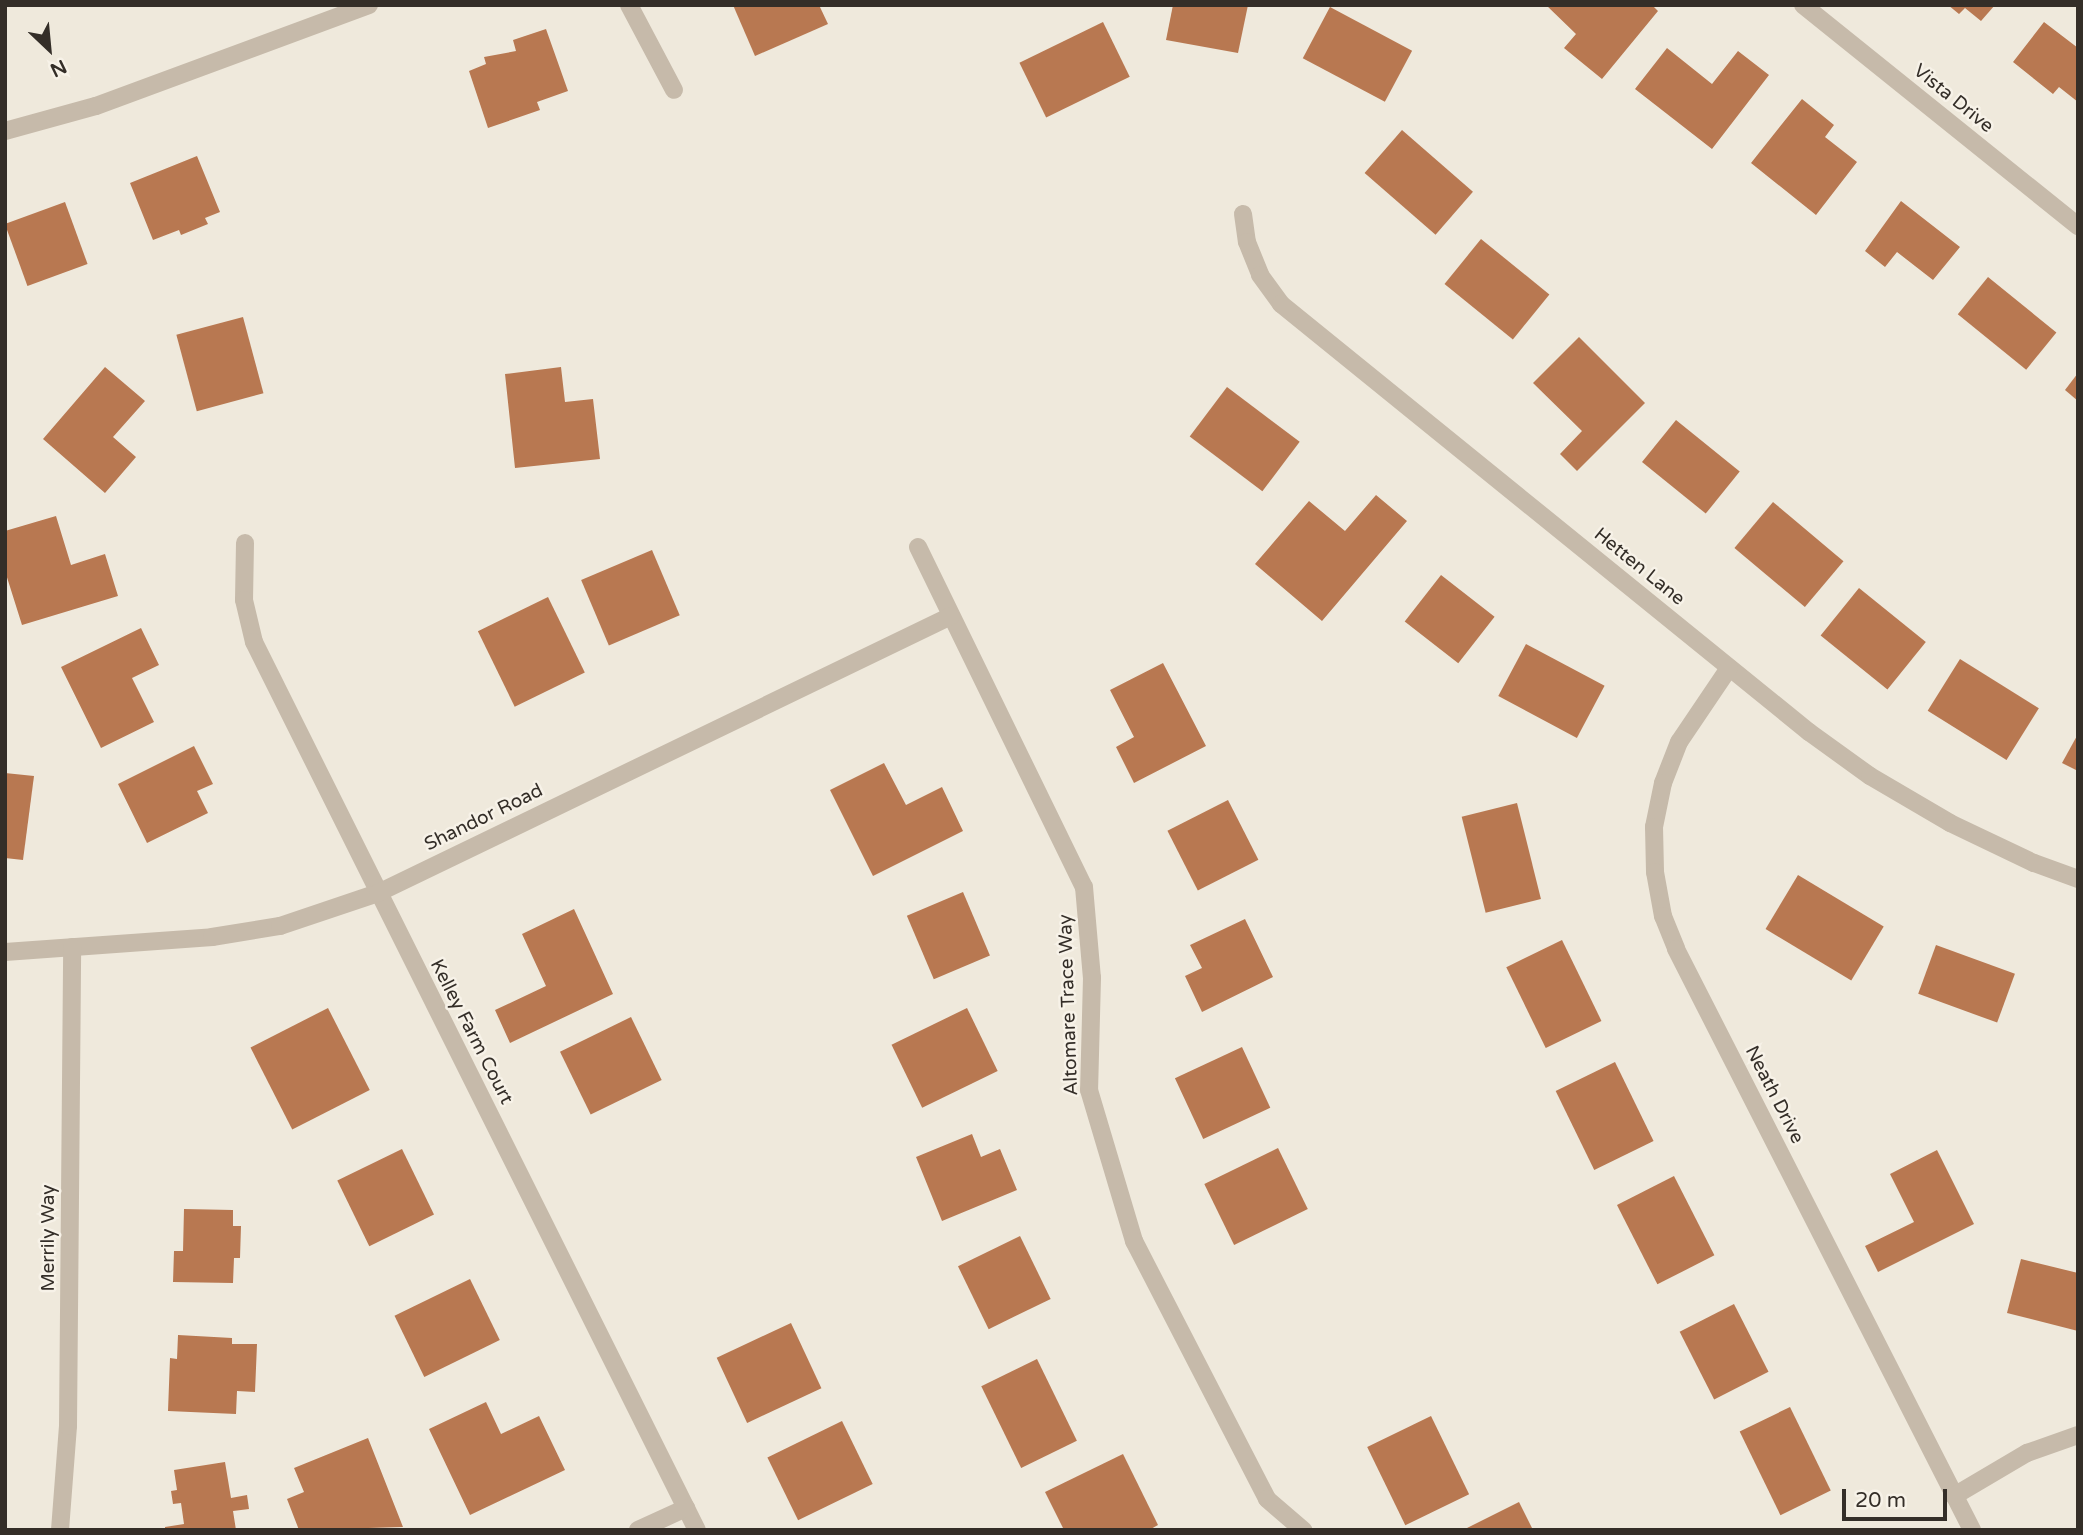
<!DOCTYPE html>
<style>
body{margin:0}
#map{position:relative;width:2083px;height:1535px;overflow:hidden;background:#efe9dc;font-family:"Varela Round",sans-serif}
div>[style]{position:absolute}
.building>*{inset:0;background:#b87851;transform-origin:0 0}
.street>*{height:18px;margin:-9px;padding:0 9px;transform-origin:9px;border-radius:9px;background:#c6baaa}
span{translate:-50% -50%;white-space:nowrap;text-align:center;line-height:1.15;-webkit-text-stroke:5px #f7f2e8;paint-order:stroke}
.street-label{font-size:19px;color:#342e28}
.frame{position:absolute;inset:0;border:7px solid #342e28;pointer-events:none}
.north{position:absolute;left:14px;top:14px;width:70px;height:70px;-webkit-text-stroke:5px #f7f2e8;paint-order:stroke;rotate:154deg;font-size:19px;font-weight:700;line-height:28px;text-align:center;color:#342e28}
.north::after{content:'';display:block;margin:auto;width:24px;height:32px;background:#342e28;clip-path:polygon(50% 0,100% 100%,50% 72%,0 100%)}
.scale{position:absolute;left:1842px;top:1489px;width:105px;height:32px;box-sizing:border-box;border:4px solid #342e28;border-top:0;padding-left:9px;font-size:21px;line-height:24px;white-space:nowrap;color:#342e28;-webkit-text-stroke:5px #f7f2e8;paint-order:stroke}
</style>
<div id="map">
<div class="building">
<div style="clip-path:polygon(733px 5px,819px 5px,828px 24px,755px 56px)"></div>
<div style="clip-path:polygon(1173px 5px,1248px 5px,1238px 53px,1166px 40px)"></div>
<div style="clip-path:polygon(1546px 5px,1652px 5px,1658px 11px,1602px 79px,1564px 48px,1576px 34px)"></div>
<div style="clip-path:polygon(1948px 5px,1995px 5px,1981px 21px,1965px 8px,1959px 14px)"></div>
<div style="left:1330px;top:7px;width:93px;height:58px;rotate:28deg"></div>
<div style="left:1103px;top:22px;width:61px;height:93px;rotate:64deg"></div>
<div style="clip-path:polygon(2044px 22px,2078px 48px,2078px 102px,2059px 87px,2053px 94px,2013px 62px)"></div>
<div style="clip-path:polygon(546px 29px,568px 91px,537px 102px,540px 110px,488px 128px,469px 71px,486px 64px,484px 57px,516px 51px,513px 40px)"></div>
<div style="clip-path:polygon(1667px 48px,1712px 84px,1738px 51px,1769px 75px,1712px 149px,1635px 89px)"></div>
<div style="clip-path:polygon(1802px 99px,1834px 125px,1825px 137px,1857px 162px,1816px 215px,1751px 163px)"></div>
<div style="left:1402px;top:130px;width:94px;height:57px;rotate:41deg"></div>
<div style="clip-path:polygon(197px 156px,220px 212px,205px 218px,208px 224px,181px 235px,179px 230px,153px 240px,130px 183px)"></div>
<div style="clip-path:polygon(1901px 201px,1960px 247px,1933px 280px,1897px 252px,1885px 267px,1865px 251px)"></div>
<div style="left:65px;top:202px;width:66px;height:64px;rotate:70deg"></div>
<div style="left:1481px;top:239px;width:88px;height:58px;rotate:39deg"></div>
<div style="left:1988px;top:277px;width:88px;height:48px;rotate:39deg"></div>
<div style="left:243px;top:317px;width:79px;height:69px;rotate:75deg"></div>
<div style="clip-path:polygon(1579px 337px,1645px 403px,1577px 471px,1560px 454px,1582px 431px,1533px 383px)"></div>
<div style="clip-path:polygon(105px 367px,145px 401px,113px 437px,136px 457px,105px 493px,43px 439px)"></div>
<div style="clip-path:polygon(561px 367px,565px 402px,593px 399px,600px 459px,515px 468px,505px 374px)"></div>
<div style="clip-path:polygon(2078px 373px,2078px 401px,2065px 390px)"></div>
<div style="left:1227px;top:387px;width:91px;height:62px;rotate:37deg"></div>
<div style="left:1676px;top:420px;width:82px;height:54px;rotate:39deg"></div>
<div style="clip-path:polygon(1376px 495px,1407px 521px,1322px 621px,1255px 564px,1309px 501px,1345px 531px)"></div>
<div style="left:1773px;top:502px;width:92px;height:60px;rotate:40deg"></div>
<div style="clip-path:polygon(56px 516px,71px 565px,105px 554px,118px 596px,22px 625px,5px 571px,5px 531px)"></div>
<div style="left:652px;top:550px;width:71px;height:77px;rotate:67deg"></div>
<div style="left:1441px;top:575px;width:68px;height:59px;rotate:38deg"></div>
<div style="left:1859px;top:588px;width:86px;height:61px;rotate:39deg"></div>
<div style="left:548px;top:597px;width:84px;height:78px;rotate:64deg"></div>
<div style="clip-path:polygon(141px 628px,159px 665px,132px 678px,154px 722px,101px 748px,61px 667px)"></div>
<div style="left:1526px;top:644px;width:89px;height:59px;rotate:28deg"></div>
<div style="left:1960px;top:659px;width:93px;height:61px;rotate:32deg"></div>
<div style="clip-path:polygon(1163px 663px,1206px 746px,1134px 783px,1116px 747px,1134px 737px,1110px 690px)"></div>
<div style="clip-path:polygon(2078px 734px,2078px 771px,2062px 763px)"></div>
<div style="clip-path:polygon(194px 746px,213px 784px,197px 791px,208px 813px,147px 843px,118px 784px)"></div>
<div style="clip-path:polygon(884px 763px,906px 805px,942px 787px,963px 831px,873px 876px,830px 790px)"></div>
<div style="clip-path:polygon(5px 773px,34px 776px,23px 860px,5px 858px)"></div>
<div style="left:1228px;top:800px;width:67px;height:68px;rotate:63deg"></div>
<div style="left:1517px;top:803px;width:99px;height:57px;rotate:76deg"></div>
<div style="left:1798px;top:875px;width:100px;height:63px;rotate:31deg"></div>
<div style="left:963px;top:892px;width:69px;height:61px;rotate:67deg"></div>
<div style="clip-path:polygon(574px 909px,613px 994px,510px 1043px,495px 1010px,546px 986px,522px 934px)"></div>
<div style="clip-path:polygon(1245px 919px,1273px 977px,1202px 1012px,1185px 976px,1202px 968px,1190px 945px)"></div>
<div style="left:1562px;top:940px;width:90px;height:62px;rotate:64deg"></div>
<div style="left:1936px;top:945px;width:84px;height:52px;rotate:20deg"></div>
<div style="left:328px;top:1008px;width:92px;height:87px;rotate:63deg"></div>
<div style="left:967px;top:1008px;width:70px;height:84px;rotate:64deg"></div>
<div style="left:631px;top:1017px;width:70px;height:79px;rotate:64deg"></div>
<div style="left:1242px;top:1047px;width:67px;height:74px;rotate:65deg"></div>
<div style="left:1615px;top:1062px;width:88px;height:66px;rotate:64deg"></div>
<div style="clip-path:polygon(972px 1134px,981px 1157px,1000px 1149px,1017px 1190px,942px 1221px,916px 1157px)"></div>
<div style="left:1278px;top:1148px;width:68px;height:82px;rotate:64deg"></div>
<div style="left:402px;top:1149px;width:73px;height:72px;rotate:64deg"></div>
<div style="clip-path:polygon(1937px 1150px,1974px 1224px,1878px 1272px,1865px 1246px,1914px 1222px,1890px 1174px)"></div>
<div style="left:1674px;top:1176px;width:89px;height:64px;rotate:63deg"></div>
<div style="clip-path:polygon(184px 1209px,233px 1210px,233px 1226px,241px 1226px,240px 1258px,234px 1258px,233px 1283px,173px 1282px,174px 1251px,183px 1251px)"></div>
<div style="left:1020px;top:1236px;width:70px;height:69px;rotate:64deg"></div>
<div style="clip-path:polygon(2021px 1259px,2078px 1273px,2078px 1331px,2007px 1313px)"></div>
<div style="left:470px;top:1279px;width:68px;height:84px;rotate:64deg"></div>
<div style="left:1734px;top:1304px;width:76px;height:61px;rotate:63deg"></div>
<div style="left:791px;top:1323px;width:72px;height:82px;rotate:65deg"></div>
<div style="clip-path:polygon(178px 1335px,232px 1338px,232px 1344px,257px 1344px,255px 1392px,237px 1391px,236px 1414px,168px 1411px,170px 1358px,177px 1359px)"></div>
<div style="left:1037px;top:1359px;width:91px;height:62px;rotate:64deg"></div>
<div style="clip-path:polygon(486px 1402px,501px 1434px,539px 1416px,565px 1470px,470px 1515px,429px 1429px)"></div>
<div style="left:1790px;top:1407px;width:93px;height:56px;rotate:64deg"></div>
<div style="left:1431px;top:1416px;width:87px;height:71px;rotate:64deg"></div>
<div style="left:842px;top:1421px;width:70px;height:83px;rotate:64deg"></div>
<div style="clip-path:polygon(368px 1438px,403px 1527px,299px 1530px,287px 1499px,304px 1492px,294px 1468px)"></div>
<div style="clip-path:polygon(1123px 1454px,1158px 1525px,1149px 1530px,1064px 1530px,1045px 1492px)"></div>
<div style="clip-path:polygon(225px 1462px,231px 1498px,247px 1495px,249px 1509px,233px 1511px,236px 1530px,165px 1530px,165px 1527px,184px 1524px,181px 1503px,173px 1504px,171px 1491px,177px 1490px,174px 1470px)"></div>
<div style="clip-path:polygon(1519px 1502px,1533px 1530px,1463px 1530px)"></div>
</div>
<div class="street">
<div style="left:629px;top:5px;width:96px;rotate:62.1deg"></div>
<div style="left:1803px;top:5px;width:353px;rotate:38.8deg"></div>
<div style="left:5px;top:131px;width:94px;rotate:-15.4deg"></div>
<div style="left:96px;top:106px;width:291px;rotate:-20.3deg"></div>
<div style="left:1243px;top:214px;width:28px;rotate:82deg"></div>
<div style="left:1247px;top:242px;width:35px;rotate:68deg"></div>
<div style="left:1260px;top:275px;width:36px;rotate:54deg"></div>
<div style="left:1281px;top:304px;width:680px;rotate:39.03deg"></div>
<div style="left:1809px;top:732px;width:75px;rotate:35.8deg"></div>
<div style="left:1870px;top:776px;width:93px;rotate:30.4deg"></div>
<div style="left:1950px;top:823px;width:93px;rotate:25.5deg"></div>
<div style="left:2034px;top:863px;width:47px;rotate:20deg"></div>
<div style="left:245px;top:543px;width:57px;rotate:91deg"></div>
<div style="left:244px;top:600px;width:43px;rotate:76.6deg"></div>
<div style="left:254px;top:642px;width:992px;rotate:63.49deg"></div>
<div style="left:918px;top:547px;width:378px;rotate:64deg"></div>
<div style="left:1084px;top:887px;width:91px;rotate:85deg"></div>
<div style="left:1092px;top:978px;width:112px;rotate:91.5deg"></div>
<div style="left:1089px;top:1090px;width:158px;rotate:73.4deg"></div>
<div style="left:1134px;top:1241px;width:290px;rotate:62.7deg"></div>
<div style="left:1267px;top:1499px;width:48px;rotate:40.7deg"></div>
<div style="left:1729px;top:668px;width:89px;rotate:124deg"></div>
<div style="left:1679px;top:742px;width:44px;rotate:111.3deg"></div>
<div style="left:1663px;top:783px;width:45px;rotate:101.6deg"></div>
<div style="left:1654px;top:827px;width:45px;rotate:88.7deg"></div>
<div style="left:1655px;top:872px;width:45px;rotate:79.7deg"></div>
<div style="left:1663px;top:916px;width:35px;rotate:68deg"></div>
<div style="left:1676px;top:949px;width:652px;rotate:63deg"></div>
<div style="left:5px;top:952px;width:208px;rotate:-4.1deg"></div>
<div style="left:212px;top:937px;width:69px;rotate:-9.2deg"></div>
<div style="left:280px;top:926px;width:103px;rotate:-18.6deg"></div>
<div style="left:378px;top:893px;width:636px;rotate:-25.8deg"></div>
<div style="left:1954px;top:1496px;width:85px;rotate:-30.5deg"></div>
<div style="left:2027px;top:1453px;width:54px;rotate:-19.4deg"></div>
<div style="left:60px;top:1530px;width:104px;rotate:-85.6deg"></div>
<div style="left:68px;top:1426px;width:479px;rotate:-89.5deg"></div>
<div style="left:638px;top:1530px;width:53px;rotate:-24.6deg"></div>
</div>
<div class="street-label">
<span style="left:1953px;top:99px;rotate:39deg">Vista Drive</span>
<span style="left:1639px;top:567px;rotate:39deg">Hetten Lane</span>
<span style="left:484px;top:818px;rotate:-26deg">Shandor Road</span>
<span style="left:1069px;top:1005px;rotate:-92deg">Altomare Trace Way</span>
<span style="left:471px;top:1032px;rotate:63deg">Kelley Farm Court</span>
<span style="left:1774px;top:1095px;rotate:63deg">Neath Drive</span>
<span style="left:49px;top:1238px;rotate:-90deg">Merrily Way</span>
</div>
<div class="frame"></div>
<div class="north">N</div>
<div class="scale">20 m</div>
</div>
